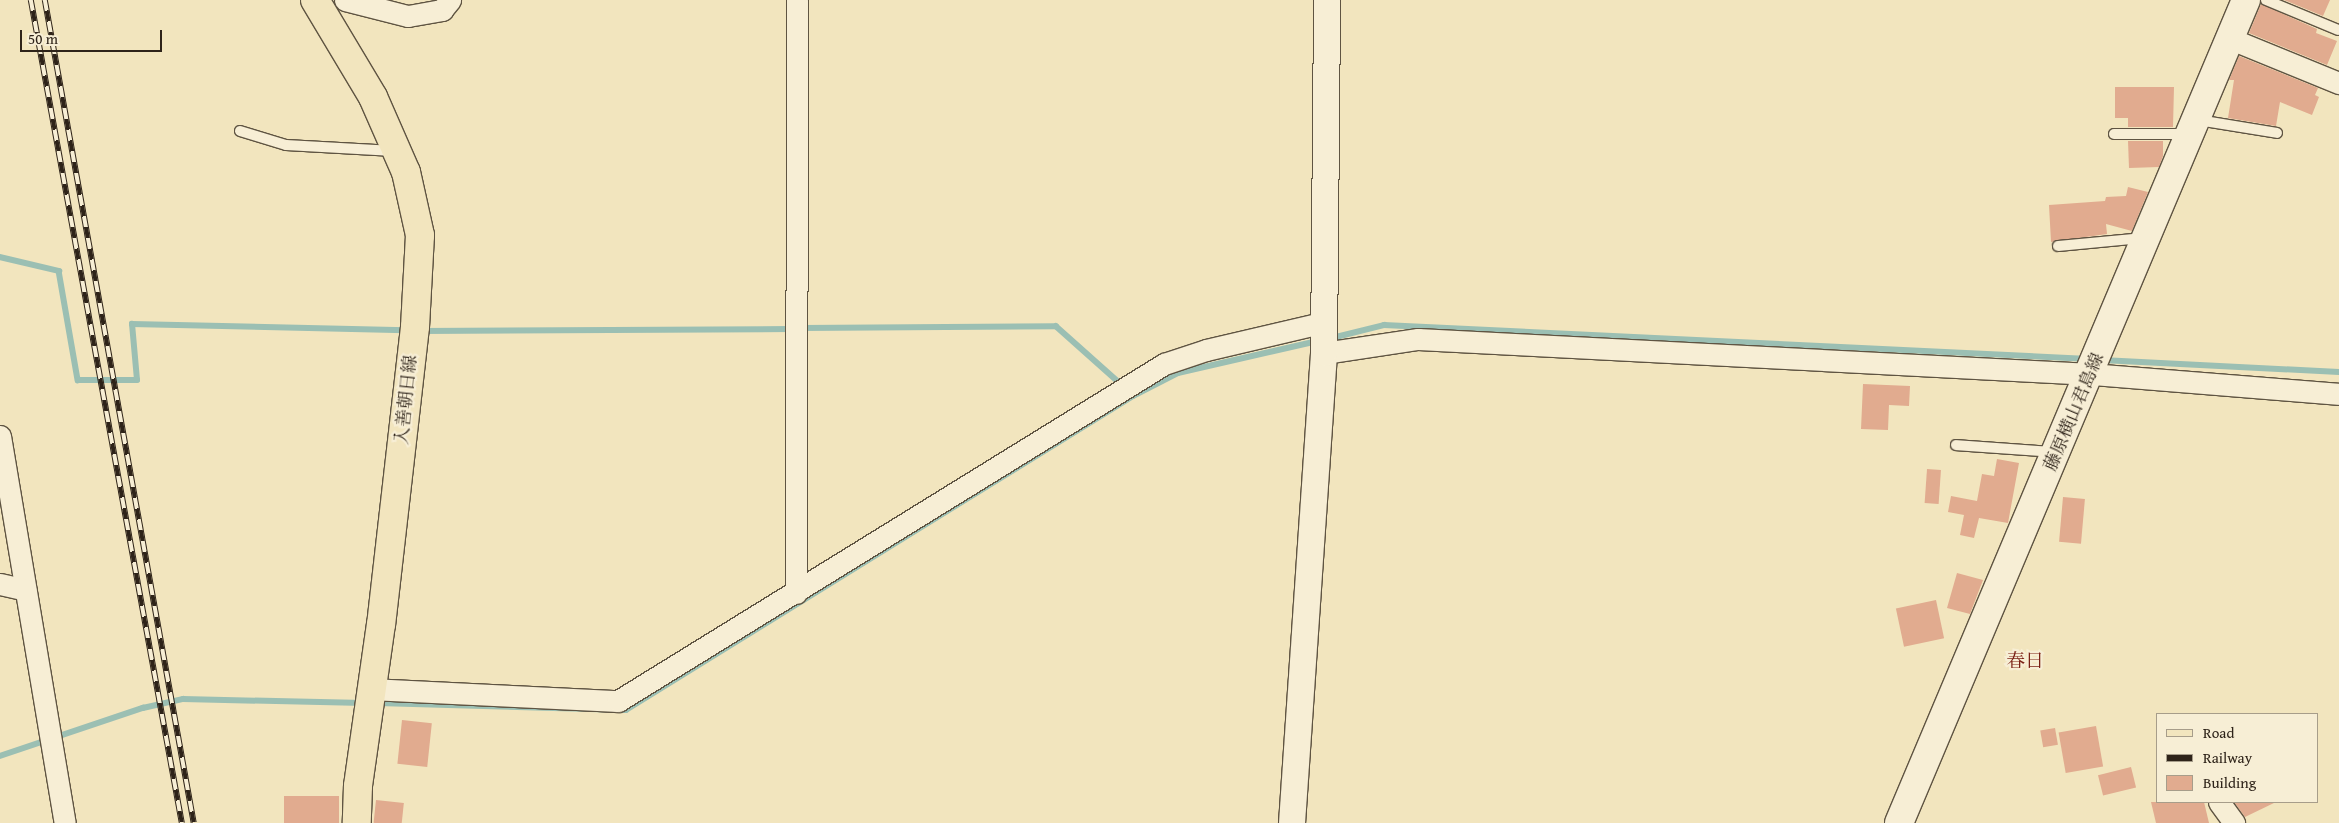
<!DOCTYPE html>
<meta charset="utf-8">
<style>
body{margin:0}
#map{position:relative;width:2339px;height:823px;overflow:hidden;background:#f2e5be;font-family:"Gentium Book Plus","Noto Serif JP",serif}
div>[style]{position:absolute}
.stream>*{height:5.5px;margin:-2.75px;padding:0 2.75px;transform-origin:2.75px;border-radius:2.75px;background:#9bbfb3}
.building>*{inset:0;background:#e1ab8f;transform-origin:0 0}
.roads{filter:drop-shadow(1px 0 #5f5442) drop-shadow(-1px 0 #5f5442) drop-shadow(0 1px #5f5442) drop-shadow(0 -1px #5f5442)}
.service>*{height:10px;margin:-5px;padding:0 5px;transform-origin:5px;border-radius:5px;background:#f7eed5}
.minor>*{height:21px;margin:-10.5px;padding:0 10.5px;transform-origin:10.5px;border-radius:10.5px;background:#f7eed5}
.tertiary>*{height:26px;margin:-13px;padding:0 13px;transform-origin:13px;border-radius:13px;background:#f7eed5}
.secondary>*{height:28px;margin:-14px;padding:0 14px;transform-origin:14px;border-radius:14px;background:#f7eed5}
.primary>*{height:28px;margin:-14px;padding:0 14px;transform-origin:14px;border-radius:14px;background:#f2e5be}
.rail>*{height:5.5px;margin-top:-2.75px;transform-origin:0;background:repeating-linear-gradient(90deg,#f7eed5 0 11px,#2e2319 0 22px);box-sizing:border-box;border-block:1px solid #2e2319}
span{translate:-50% -50%;white-space:nowrap;text-align:center;line-height:1.15;-webkit-text-stroke:4.5px #f7eed5;paint-order:stroke}
.street-label{font-size:18px;color:#2e2319}
.neighbourhood-label{font-size:19px;color:#7a1f14}
.legend{position:absolute;left:2156px;top:713px;width:162px;height:90px;box-sizing:border-box;background:#f7eed5;border:1px solid #a79d8a;margin:0;padding:6px 9px;list-style:none;font-size:15px;color:#2e2319}
.legend li{display:flex;align-items:center;gap:10px;height:25px}
.legend b{width:25px;border:1px solid #a79d8a}
.scale{position:absolute;left:20px;top:30px;width:142px;height:22px;box-sizing:border-box;border:2px solid #2e2319;border-top:0;padding-left:6px;font-size:15px;line-height:18px;white-space:nowrap;color:#2e2319;-webkit-text-stroke:4px #f7eed5;paint-order:stroke}
</style>
<div id="map">
<div class="stream">
<div style="left:0;top:257px;width:61px;rotate:13.3deg"></div>
<div style="left:59px;top:271px;width:111px;rotate:80.1deg"></div>
<div style="left:78px;top:380px;width:59px"></div>
<div style="left:137px;top:380px;width:56px;rotate:-95.1deg"></div>
<div style="left:132px;top:324px;width:274px;rotate:1.3deg"></div>
<div style="left:801px;top:328px;width:255px;rotate:-0.4deg"></div>
<div style="left:1056px;top:326px;width:89px;rotate:41.8deg"></div>
<div style="left:421px;top:331px;width:370px;rotate:-0.3deg"></div>
<div style="left:1332px;top:338px;width:54px;rotate:-14deg"></div>
<div style="left:1384px;top:325px;width:705px;rotate:2.76deg"></div>
<div style="left:2102px;top:360px;width:237px;rotate:2.9deg"></div>
<div style="left:378px;top:703px;width:248px;rotate:1.6deg"></div>
<div style="left:626px;top:710px;width:596px;rotate:-31.77deg"></div>
<div style="left:1133px;top:396px;width:51px;rotate:-27.1deg"></div>
<div style="left:1178px;top:373px;width:144px;rotate:-12.9deg"></div>
<div style="left:0;top:756px;width:151px;rotate:-18.6deg"></div>
<div style="left:143px;top:708px;width:41px;rotate:-12.7deg"></div>
<div style="left:183px;top:699px;width:181px;rotate:1.3deg"></div>
</div>
<div class="building">
<div style="clip-path:polygon(2284px 0,2330px 0,2323px 16px)"></div>
<div style="clip-path:polygon(2261px 4px,2317px 29px,2316px 33px,2337px 41px,2327px 65px,2249px 33px)"></div>
<div style="clip-path:polygon(2239px 56px,2318px 88px,2315px 95px,2319px 97px,2312px 115px,2280px 102px,2276px 126px,2228px 118px,2234px 80px,2229px 80px)"></div>
<div style="clip-path:polygon(2115px 87px,2174px 87px,2173px 127px,2128px 127px,2128px 118px,2115px 118px)"></div>
<div style="clip-path:polygon(2128px 141px,2163px 141px,2163px 156px,2159px 167px,2129px 168px)"></div>
<div style="clip-path:polygon(2128px 187px,2148px 192px,2132px 231px,2106px 224px,2107px 234px,2051px 242px,2049px 205px,2105px 201px,2106px 197px,2126px 196px)"></div>
<div style="clip-path:polygon(1863px 384px,1910px 386px,1909px 406px,1889px 405px,1888px 430px,1861px 429px)"></div>
<div style="clip-path:polygon(1997px 459px,2019px 463px,2008px 523px,1979px 518px,1974px 538px,1960px 535px,1964px 515px,1948px 512px,1951px 496px,1977px 501px,1982px 474px,1994px 476px)"></div>
<div style="left:1927px;top:469px;width:14px;height:34px;rotate:4deg"></div>
<div style="left:2063px;top:497px;width:22px;height:45px;rotate:5deg"></div>
<div style="clip-path:polygon(1957px 573px,1983px 580px,1970px 614px,1947px 608px)"></div>
<div style="left:1936px;top:600px;width:39px;height:41px;rotate:78deg"></div>
<div style="left:402px;top:720px;width:30px;height:44px;rotate:6deg"></div>
<div style="left:2096px;top:726px;width:41px;height:38px;rotate:80deg"></div>
<div style="left:2055px;top:728px;width:17px;height:15px;rotate:80deg"></div>
<div style="left:2131px;top:767px;width:21px;height:34px;rotate:76deg"></div>
<div style="left:284px;top:796px;width:55px;height:27px"></div>
<div style="left:376px;top:800px;width:28px;height:23px;rotate:6deg"></div>
<div style="clip-path:polygon(2151px 802px,2204px 802px,2209px 823px,2156px 823px)"></div>
<div style="clip-path:polygon(2234px 802px,2276px 802px,2245px 817px)"></div>
</div>
<div class="roads">
<div class="service">
<div style="left:2266px;top:0;width:78px;rotate:22.6deg"></div>
<div style="left:2198px;top:120px;width:80px;rotate:9.3deg"></div>
<div style="left:240px;top:131px;width:48px;rotate:16.9deg"></div>
<div style="left:286px;top:145px;width:108px;rotate:3.2deg"></div>
<div style="left:2114px;top:134px;width:74px"></div>
<div style="left:2058px;top:246px;width:84px;rotate:-5.4deg"></div>
<div style="left:1956px;top:445px;width:98px;rotate:4.1deg"></div>
</div>
<div class="minor">
<div style="left:345px;top:0;width:65px;rotate:14.3deg"></div>
<div style="left:408px;top:16px;width:35px;rotate:-10deg"></div>
<div style="left:442px;top:10px;width:13px;rotate:-51deg"></div>
<div style="left:2231px;top:39px;width:117px;rotate:22.2deg"></div>
<div style="left:1324px;top:353px;width:95px;rotate:-8.5deg"></div>
<div style="left:1418px;top:339px;width:674px;rotate:2.98deg"></div>
<div style="left:2091px;top:374px;width:249px;rotate:4.6deg"></div>
<div style="left:0;top:436px;width:392px;rotate:80.5deg"></div>
<div style="left:0;top:584px;width:26px;rotate:13deg"></div>
<div style="left:796px;top:593px;width:593px;rotate:-89.9deg"></div>
<div style="left:370px;top:689px;width:248px;rotate:2.8deg"></div>
<div style="left:618px;top:701px;width:642px;rotate:-31.68deg"></div>
<div style="left:1164px;top:364px;width:44px;rotate:-18.4deg"></div>
<div style="left:1206px;top:350px;width:122px;rotate:-13.2deg"></div>
<div style="left:2219px;top:802px;width:26px;rotate:54deg"></div>
</div>
<div class="tertiary">
<div style="left:1292px;top:823px;width:471px;rotate:-86.1deg"></div>
<div style="left:1324px;top:353px;width:353px;rotate:-89.5deg"></div>
</div>
<div class="secondary">
<div style="left:1899px;top:823px;width:893px;rotate:-67.14deg"></div>
</div>
<div class="primary">
<div style="left:315px;top:0;width:113px;rotate:59.1deg"></div>
<div style="left:373px;top:97px;width:82px;rotate:66.3deg"></div>
<div style="left:406px;top:172px;width:65px;rotate:77.5deg"></div>
<div style="left:420px;top:235px;width:92px;rotate:93.1deg"></div>
<div style="left:415px;top:327px;width:299px;rotate:96.5deg"></div>
<div style="left:381px;top:624px;width:164px;rotate:98.1deg"></div>
<div style="left:358px;top:786px;width:37px;rotate:92deg"></div>
</div>
</div>
<div class="rail">
<div style="left:31px;top:0;width:837px;rotate:79.6deg"></div>
<div style="left:45px;top:0;width:836px;rotate:79.74deg"></div>
</div>
<div class="street-label">
<span style="left:406px;top:400px;rotate:-84deg">入善朝日線</span>
<span style="left:2074px;top:412px;rotate:-67deg">藤原横山君島線</span>
</div>
<div class="neighbourhood-label">
<span style="left:2025px;top:661px">春日</span>
</div>
<ul class="legend">
<li><b style="height:6px;background:#f2e5be"></b>Road</li>
<li><b style="height:6px;background:#2e2319"></b>Railway</li>
<li><b style="height:14px;background:#e1ab8f"></b>Building</li>
</ul>
<div class="scale">50 m</div>
</div>
